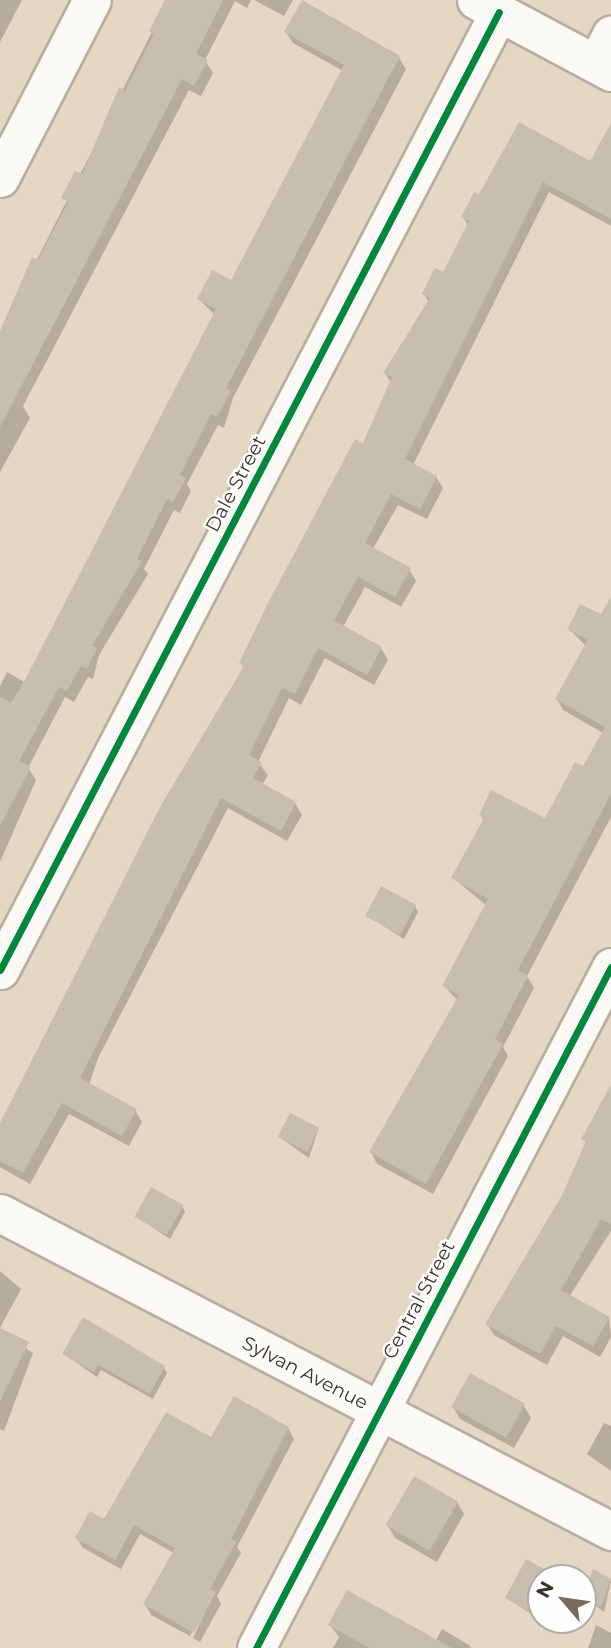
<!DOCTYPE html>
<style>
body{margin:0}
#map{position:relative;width:611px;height:1648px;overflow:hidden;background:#e4d7c4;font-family:Montserrat,sans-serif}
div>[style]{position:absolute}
.shadow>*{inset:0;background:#0003}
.building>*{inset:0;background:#c8beaf;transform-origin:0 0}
.roads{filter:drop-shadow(2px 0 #b7ad9f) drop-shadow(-2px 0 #b7ad9f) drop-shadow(0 2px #b7ad9f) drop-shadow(0 -2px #b7ad9f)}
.minor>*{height:37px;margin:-18.5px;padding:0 18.5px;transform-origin:18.5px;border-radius:18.5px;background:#fbf9f6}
.cycleway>*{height:7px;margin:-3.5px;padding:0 3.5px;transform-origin:3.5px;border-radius:3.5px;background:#00873e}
span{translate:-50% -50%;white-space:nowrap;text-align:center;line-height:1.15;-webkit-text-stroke:5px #fefefe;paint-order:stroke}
.street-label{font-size:19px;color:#3b3124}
.north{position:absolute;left:527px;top:1564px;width:70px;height:70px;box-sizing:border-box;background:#fefefe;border:2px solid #b0aca7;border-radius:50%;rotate:299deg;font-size:19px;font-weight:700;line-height:28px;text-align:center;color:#3b3124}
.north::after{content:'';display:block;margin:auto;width:24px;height:32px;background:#766b5c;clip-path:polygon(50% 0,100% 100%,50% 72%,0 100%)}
</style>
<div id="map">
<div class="shadow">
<div style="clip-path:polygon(0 0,22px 0,0 42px)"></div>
<div style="clip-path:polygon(168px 0,251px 0,247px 8px,235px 1px,205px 60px,213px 73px,201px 96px,189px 90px,23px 406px,30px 418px,0 472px,0 333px)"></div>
<div style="clip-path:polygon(254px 0,293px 0,284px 16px)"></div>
<div style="clip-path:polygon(286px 32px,399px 58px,406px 69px,233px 398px,224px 428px,218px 425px,187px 484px,191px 491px,180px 513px,174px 510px,144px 569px,148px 574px,99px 655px,93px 679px,88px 677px,74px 702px,65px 697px,28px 768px,36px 780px,0 862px,0 686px,7px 672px,26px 683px,215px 315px,199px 299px,232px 283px,343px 71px,293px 43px)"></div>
<div style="clip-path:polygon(611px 145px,611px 226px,549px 192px,413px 465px,436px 477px,443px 488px,427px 519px,398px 505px,373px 549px,409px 569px,416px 581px,401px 607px,365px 587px,343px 627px,381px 648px,388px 660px,374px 685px,325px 658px,301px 705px,289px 698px,258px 762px,268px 775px,262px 785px,295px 803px,302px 815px,287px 841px,228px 808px,98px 1058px,89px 1085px,135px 1110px,142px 1122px,129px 1146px,69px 1114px,30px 1184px,0 1167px,0 1124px,244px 668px,241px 663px,364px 445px,391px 383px,385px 373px,429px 303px,424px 294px,443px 274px,469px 227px,463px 217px,480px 196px,591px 163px)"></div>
<div style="clip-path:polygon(611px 627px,611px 817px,527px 976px,534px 988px,503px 1047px,508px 1056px,433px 1194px,377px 1164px,371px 1152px,458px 1001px,444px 986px,486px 905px,453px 878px,484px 821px,481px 815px,546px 820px,583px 769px,603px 733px,563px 710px,557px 699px,586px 646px,569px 629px)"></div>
<div style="clip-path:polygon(415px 906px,418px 912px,404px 939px,368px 916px)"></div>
<div style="clip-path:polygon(611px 1105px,611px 1231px,569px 1297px,609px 1318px,611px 1337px,600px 1357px,563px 1336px,547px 1365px,494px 1335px,487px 1324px,562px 1197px,599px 1111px)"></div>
<div style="clip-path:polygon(318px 1130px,309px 1158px,279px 1137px)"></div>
<div style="clip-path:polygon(182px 1206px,185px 1212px,170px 1239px,137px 1217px)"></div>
<div style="clip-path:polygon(0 1271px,21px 1289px,0 1328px)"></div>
<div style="clip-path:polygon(0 1330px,33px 1353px,4px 1431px,0 1429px)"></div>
<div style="clip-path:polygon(64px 1354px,164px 1368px,167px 1373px,153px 1399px,101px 1370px,97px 1377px)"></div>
<div style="clip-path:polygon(524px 1406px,531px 1418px,514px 1448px,460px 1419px,453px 1407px)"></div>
<div style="clip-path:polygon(604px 1423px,611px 1426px,611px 1471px,587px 1454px)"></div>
<div style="clip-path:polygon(288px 1428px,294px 1439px,237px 1547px,241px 1553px,217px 1596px,221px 1604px,200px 1642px,193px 1638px,214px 1593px,190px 1636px,151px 1615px,145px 1604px,174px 1553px,140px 1534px,121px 1569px,83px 1548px,77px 1538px,212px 1439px)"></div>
<div style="clip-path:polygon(457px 1502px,464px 1514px,437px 1562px,395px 1538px,388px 1526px)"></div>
<div style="clip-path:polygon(527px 1562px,556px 1578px,541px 1578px,539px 1619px,507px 1598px)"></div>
<div style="clip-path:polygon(594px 1572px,611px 1581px,604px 1612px,583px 1596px)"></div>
<div style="clip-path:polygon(330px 1625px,401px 1648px,333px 1648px,339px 1637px)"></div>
<div style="clip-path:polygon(596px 1625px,611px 1633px,611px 1648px,588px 1648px)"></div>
<div style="clip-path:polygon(442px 1629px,469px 1645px,471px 1648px,432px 1648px)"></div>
</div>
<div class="building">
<div style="clip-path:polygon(165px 0,223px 0,196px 54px,208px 60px,194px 86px,182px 79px,0 427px,0 331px,32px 257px,38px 260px,68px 202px,61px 198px,75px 171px,82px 174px,119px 87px,125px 91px,154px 34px,149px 31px)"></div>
<div style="clip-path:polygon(302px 0,400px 56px,226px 388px,231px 391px,217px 417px,211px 414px,180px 475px,186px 478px,173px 502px,167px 499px,137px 559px,142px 561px,92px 646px,97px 648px,87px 669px,81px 666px,67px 691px,59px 687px,19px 761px,31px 767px,0 826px,0 697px,11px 703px,25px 680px,216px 309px,197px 299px,212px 270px,231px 280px,344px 65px,284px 32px)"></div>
<div style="clip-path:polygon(519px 122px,590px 161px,611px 123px,611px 219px,543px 182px,405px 459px,437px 476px,420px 509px,391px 494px,365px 543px,411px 568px,395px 597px,358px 577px,334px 620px,382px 647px,367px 675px,318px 648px,295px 694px,282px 688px,249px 755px,262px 762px,253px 778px,296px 802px,281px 831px,221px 798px,80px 1078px,137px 1109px,122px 1136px,62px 1103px,23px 1173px,0 1161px,0 1123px,160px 807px,244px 666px,239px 663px,268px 603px,355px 439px,363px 443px,392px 377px,383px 373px,430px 298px,422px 294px,435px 268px,443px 272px,469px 221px,461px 217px,474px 192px,479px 194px)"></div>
<div style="clip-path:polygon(611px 597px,611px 794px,518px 970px,528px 976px,495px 1039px,503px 1044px,426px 1184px,369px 1152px,459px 995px,442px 986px,488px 899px,451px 878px,484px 818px,479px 815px,491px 790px,545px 818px,575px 762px,583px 766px,605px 727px,555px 699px,588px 639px,567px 630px,580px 604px,601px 614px)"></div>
<div style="left:381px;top:886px;width:40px;height:34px;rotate:28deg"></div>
<div style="clip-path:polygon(611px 1085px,611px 1224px,601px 1219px,561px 1290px,610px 1317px,593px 1346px,556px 1326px,540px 1354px,485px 1324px,561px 1197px,586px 1142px,581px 1139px)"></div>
<div style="left:290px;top:1113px;width:33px;height:27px;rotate:27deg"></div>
<div style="left:151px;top:1187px;width:37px;height:34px;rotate:29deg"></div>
<div style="clip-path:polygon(83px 1317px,165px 1366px,150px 1394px,98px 1365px,94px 1372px,62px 1354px)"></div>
<div style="clip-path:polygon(0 1328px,29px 1342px,0 1401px)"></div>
<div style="left:470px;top:1373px;width:63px;height:39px;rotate:29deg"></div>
<div style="clip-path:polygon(234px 1396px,289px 1427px,231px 1539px,236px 1542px,210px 1589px,216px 1592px,194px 1633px,143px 1604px,175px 1548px,134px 1525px,115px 1560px,75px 1538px,90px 1511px,104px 1519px,166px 1412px,211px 1437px)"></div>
<div style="left:414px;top:1476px;width:51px;height:57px;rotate:30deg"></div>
<div style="clip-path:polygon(526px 1559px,557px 1576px,541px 1578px,535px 1615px,505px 1598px)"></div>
<div style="clip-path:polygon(593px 1569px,611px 1579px,601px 1607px,583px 1596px)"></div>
<div style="clip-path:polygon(347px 1590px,452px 1648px,370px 1648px,328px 1625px)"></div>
</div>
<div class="roads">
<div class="minor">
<div style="left:476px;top:0;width:153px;rotate:28.1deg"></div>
<div style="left:596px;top:64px;width:33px;rotate:-63deg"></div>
<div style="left:0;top:178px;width:200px;rotate:-62.7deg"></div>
<div style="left:0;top:970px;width:1080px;rotate:-62.49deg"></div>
<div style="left:0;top:1213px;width:689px;rotate:27.5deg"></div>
<div style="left:256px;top:1648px;width:768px;rotate:-62.47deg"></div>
</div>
</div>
<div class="cycleway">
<div style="left:0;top:970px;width:1080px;rotate:-62.49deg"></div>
<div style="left:256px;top:1648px;width:768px;rotate:-62.47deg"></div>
</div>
<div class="street-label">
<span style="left:236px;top:484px;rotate:-62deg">Dale Street</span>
<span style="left:419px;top:1300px;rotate:-62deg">Central Street</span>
<span style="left:305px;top:1373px;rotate:27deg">Sylvan Avenue</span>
</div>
<div class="north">N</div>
</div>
